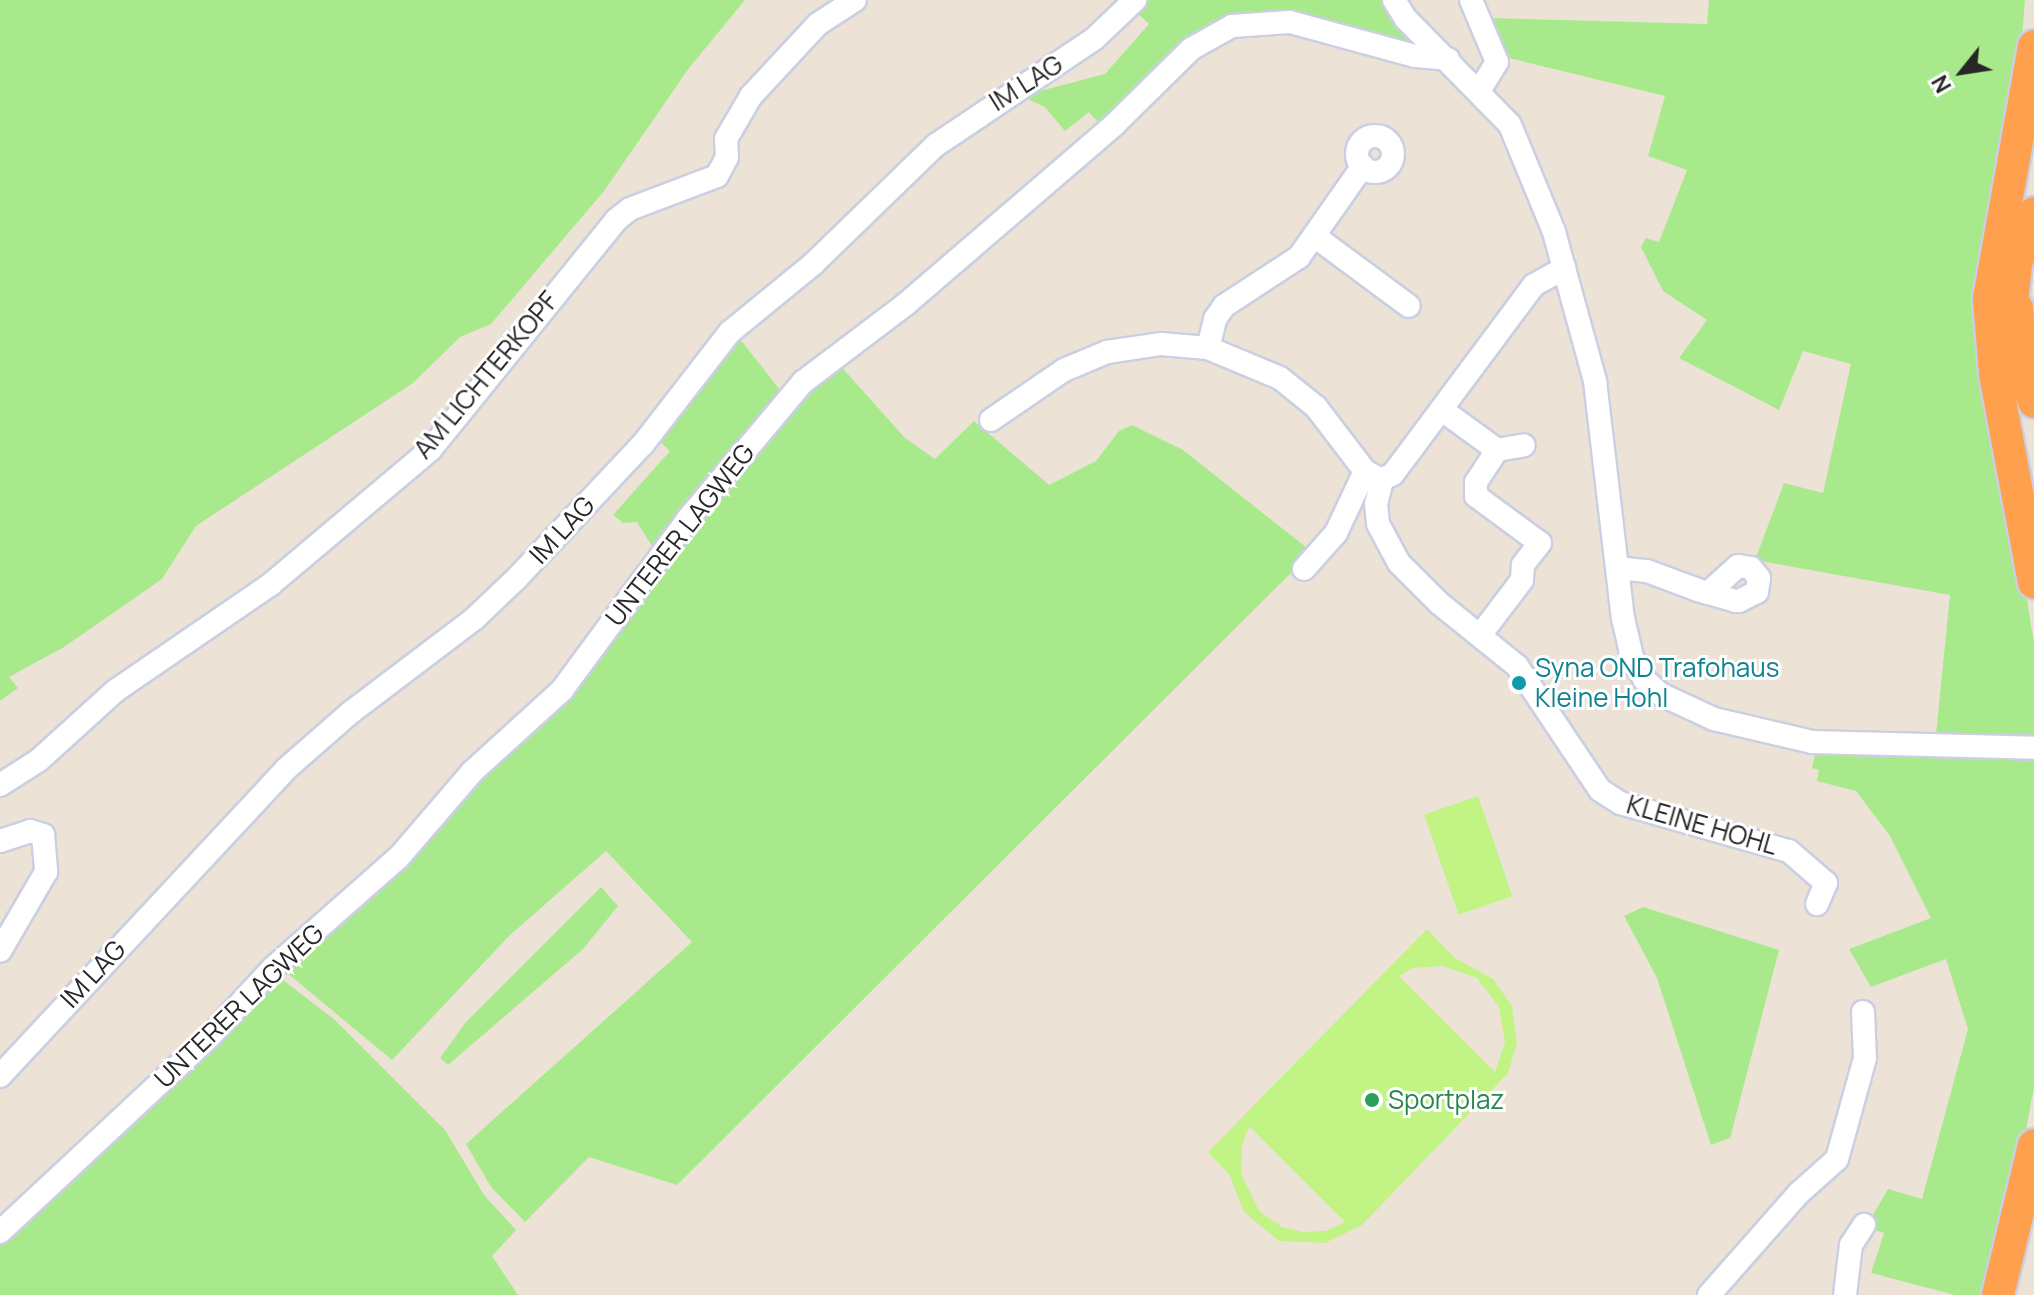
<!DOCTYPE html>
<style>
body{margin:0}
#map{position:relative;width:2034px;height:1295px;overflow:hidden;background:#ece3d6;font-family:Manrope,sans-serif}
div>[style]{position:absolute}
.green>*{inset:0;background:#a8ea8b}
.pitch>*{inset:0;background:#c1f385;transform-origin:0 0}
.roads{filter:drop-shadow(2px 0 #cbcfe3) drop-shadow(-2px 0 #cbcfe3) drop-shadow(0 2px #cbcfe3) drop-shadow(0 -2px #cbcfe3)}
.minor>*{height:22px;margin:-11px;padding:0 11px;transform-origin:11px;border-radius:11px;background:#fff}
.minor>.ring{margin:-11px;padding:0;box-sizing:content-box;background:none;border:22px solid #fff;border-radius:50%}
.highway>*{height:32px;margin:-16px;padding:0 16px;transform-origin:16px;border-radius:16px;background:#ffa04e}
.dots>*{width:22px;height:22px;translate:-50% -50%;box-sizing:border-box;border:4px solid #fff;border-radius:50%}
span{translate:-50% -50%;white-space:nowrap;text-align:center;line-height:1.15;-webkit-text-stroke:6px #fff;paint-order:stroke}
.street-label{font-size:26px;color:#272727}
.culture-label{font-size:26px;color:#0d838f}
.left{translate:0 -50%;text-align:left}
.leisure-label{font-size:26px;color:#27864d}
.north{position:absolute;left:1922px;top:32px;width:80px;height:80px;-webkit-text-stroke:6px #fff;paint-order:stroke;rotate:240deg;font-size:22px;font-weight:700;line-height:32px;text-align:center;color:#272727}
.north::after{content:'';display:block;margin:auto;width:28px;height:36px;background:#272727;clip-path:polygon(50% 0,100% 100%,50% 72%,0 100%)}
</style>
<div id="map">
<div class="green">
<div style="clip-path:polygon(0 0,745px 0,689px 68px,604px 191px,491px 324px,460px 337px,413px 383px,196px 526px,162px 579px,64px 647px,9px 677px,18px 688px,0 701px)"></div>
<div style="clip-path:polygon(1147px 0,1386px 0,1412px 40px,1409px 45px,1293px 12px,1232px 19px,1103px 128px,1089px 112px,1065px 131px,1045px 107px,1021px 96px,1105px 74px,1149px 24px,1135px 11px)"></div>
<div style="clip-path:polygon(1709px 0,2025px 0,2017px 100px,2006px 163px,2021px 562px,2034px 643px,2034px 1087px,2007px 1233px,1988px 1295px,1955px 1295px,1871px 1273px,1884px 1233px,1866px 1227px,1888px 1189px,1922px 1199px,1968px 1029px,1946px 959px,1871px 987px,1849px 949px,1931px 918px,1890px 836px,1856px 791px,1817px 781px,1819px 770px,1812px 768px,1816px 750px,1934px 754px,1950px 595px,1755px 560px,1784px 483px,1823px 493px,1851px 364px,1803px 351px,1779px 410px,1679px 358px,1707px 320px,1663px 291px,1641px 247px,1646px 238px,1659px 242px,1687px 170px,1648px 156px,1665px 96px,1505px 57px,1489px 18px,1707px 24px)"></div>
<div style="clip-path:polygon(740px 339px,784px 395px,655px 551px,637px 522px,623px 523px,613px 515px,670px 451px,660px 442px)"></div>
<div style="clip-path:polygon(838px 363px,905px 438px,935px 459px,974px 421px,1049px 485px,1096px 461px,1119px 431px,1132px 425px,1183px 450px,1312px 552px,677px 1185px,589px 1157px,525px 1222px,491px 1187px,466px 1144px,692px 942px,606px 851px,509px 936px,392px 1060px,286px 972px,404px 863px,791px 404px)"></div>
<div style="clip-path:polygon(601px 887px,618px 906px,583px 949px,448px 1065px,440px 1058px,466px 1022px)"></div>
<div style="clip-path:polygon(1643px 907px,1779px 950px,1730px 1138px,1711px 1145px,1657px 978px,1624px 916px)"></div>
<div style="clip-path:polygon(279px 977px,335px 1020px,445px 1130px,484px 1195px,516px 1230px,492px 1256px,518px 1295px,0 1295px,0 1242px)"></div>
</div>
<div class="pitch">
<div style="left:1478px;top:796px;width:106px;height:57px;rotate:71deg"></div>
<div style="clip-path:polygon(evenodd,1427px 929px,1455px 958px,1493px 979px,1512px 1006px,1517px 1043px,1508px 1073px,1362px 1225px,1325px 1243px,1279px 1241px,1244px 1212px,1229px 1174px,1208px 1152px,1427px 929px,1443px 966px,1477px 978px,1499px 1007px,1505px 1042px,1495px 1072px,1399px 976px,1413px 968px,1443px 966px,1427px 929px,1249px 1127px,1250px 1127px,1345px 1222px,1326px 1231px,1303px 1232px,1282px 1227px,1259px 1211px,1241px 1173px,1242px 1145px,1249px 1127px)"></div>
</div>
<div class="roads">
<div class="minor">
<div style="left:1394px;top:0;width:22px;rotate:58deg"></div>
<div style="left:1406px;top:19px;width:148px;rotate:45.5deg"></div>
<div style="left:1510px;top:125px;width:116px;rotate:67.6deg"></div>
<div style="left:1554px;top:232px;width:155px;rotate:74.6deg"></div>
<div style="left:1595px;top:381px;width:239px;rotate:83.3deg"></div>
<div style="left:1623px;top:618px;width:40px;rotate:77deg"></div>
<div style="left:1632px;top:657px;width:26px;rotate:61deg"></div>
<div style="left:1645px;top:680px;width:21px;rotate:43deg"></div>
<div style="left:1660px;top:694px;width:60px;rotate:24.8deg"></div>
<div style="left:1714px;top:719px;width:101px;rotate:13.2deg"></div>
<div style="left:1812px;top:742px;width:222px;rotate:1.5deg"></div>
<div style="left:1471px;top:0;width:67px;rotate:67.2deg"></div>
<div style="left:1497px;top:62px;width:34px;rotate:122deg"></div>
<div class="ring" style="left:1357px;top:136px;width:14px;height:14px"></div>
<div style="left:1317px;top:238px;width:114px;rotate:36.5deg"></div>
<div style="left:1208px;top:348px;width:30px;rotate:-76deg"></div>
<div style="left:1215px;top:319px;width:16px;rotate:-55deg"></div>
<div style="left:1224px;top:306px;width:90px;rotate:-33.2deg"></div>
<div style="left:1299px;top:257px;width:111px;rotate:-54.9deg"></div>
<div style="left:1442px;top:410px;width:68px;rotate:36deg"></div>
<div style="left:1497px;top:450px;width:38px;rotate:123deg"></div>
<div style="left:1476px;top:482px;width:14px;rotate:90deg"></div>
<div style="left:1476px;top:496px;width:79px;rotate:36.3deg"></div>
<div style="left:1540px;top:543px;width:28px;rotate:128deg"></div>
<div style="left:1523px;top:565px;width:15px;rotate:94deg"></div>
<div style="left:1522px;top:580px;width:68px;rotate:127.2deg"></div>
<div style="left:991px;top:420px;width:88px;rotate:-34.4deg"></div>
<div style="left:1064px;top:370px;width:47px;rotate:-22.7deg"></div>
<div style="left:1107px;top:352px;width:55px;rotate:-8.4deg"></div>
<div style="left:1161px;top:344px;width:47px;rotate:4.9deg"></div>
<div style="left:1208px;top:348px;width:78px;rotate:22.6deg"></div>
<div style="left:1280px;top:378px;width:46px;rotate:38.9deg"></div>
<div style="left:1316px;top:407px;width:81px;rotate:52.6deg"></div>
<div style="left:1497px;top:450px;width:27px;rotate:-10deg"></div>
<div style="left:1382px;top:480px;width:25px;rotate:104deg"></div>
<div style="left:1376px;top:504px;width:20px;rotate:84deg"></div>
<div style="left:1378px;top:524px;width:44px;rotate:61.7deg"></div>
<div style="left:1399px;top:563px;width:57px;rotate:45deg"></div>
<div style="left:1439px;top:603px;width:100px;rotate:38.9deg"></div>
<div style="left:1517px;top:666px;width:149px;rotate:56.2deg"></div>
<div style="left:1600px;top:790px;width:24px;rotate:33deg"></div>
<div style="left:1620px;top:803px;width:176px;rotate:15.9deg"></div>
<div style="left:1789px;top:851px;width:49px;rotate:40.9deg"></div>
<div style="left:1826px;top:883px;width:23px;rotate:113deg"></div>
<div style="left:1617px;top:568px;width:30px;rotate:6deg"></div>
<div style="left:1647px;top:571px;width:54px;rotate:20.4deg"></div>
<div style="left:1698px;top:590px;width:10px;rotate:17deg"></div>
<div style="left:1708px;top:593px;width:29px;rotate:16deg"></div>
<div style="left:1736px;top:601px;width:3px"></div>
<div style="left:1739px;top:601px;width:20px;rotate:-27deg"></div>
<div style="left:1757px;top:592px;width:14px;rotate:-82deg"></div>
<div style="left:1759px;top:578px;width:13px;rotate:-129deg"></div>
<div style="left:1751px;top:568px;width:13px;rotate:-171deg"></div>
<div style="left:1738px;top:566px;width:40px;rotate:138deg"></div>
<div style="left:1304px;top:569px;width:48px;rotate:-48.4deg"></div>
<div style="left:1336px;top:533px;width:68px;rotate:-64.9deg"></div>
<div style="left:1365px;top:471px;width:18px;rotate:29deg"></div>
<div style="left:1381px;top:480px;width:13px;rotate:-27deg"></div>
<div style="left:1393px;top:474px;width:236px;rotate:-53.3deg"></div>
<div style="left:1534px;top:285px;width:35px;rotate:-29deg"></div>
<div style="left:0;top:785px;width:46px;rotate:-32.7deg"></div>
<div style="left:39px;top:760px;width:103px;rotate:-42.2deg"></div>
<div style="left:115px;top:691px;width:189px;rotate:-34.4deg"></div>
<div style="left:271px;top:584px;width:208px;rotate:-40.1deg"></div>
<div style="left:430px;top:450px;width:296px;rotate:-51deg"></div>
<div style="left:616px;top:220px;width:18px;rotate:-38deg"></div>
<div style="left:630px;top:209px;width:93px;rotate:-20.8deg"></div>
<div style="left:717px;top:176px;width:21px;rotate:-62deg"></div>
<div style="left:727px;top:157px;width:18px;rotate:-93deg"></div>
<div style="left:726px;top:139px;width:50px;rotate:-59.8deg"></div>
<div style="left:751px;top:96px;width:98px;rotate:-47.1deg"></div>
<div style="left:818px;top:24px;width:44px;rotate:-33deg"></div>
<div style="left:0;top:841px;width:32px;rotate:-18deg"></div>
<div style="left:30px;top:831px;width:14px;rotate:17deg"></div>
<div style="left:43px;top:835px;width:37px;rotate:85deg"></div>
<div style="left:46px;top:872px;width:91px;rotate:120.2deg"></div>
<div style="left:0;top:1076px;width:420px;rotate:-47deg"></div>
<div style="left:286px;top:769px;width:85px;rotate:-41.2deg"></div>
<div style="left:350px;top:713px;width:156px;rotate:-37.2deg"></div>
<div style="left:474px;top:619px;width:59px;rotate:-43.6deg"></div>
<div style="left:517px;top:578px;width:184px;rotate:-46.8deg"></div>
<div style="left:643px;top:444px;width:142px;rotate:-52.2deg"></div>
<div style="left:730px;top:332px;width:107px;rotate:-39.3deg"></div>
<div style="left:813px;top:264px;width:171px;rotate:-44.1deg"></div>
<div style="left:936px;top:145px;width:190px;rotate:-33.9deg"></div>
<div style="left:1094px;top:39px;width:57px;rotate:-43.6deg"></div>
<div style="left:0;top:1232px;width:287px;rotate:-43deg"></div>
<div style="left:210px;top:1036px;width:93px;rotate:-47.2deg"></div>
<div style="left:273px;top:968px;width:168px;rotate:-41.4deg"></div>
<div style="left:399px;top:857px;width:112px;rotate:-49.3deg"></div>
<div style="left:472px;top:772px;width:122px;rotate:-42.3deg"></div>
<div style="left:562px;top:690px;width:212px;rotate:-53.6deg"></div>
<div style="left:688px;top:519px;width:179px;rotate:-50deg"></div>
<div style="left:803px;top:382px;width:129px;rotate:-37.1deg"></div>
<div style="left:906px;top:304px;width:274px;rotate:-40.7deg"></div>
<div style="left:1114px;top:125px;width:108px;rotate:-44.6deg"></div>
<div style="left:1191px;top:49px;width:47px;rotate:-29.3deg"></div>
<div style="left:1232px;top:26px;width:58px;rotate:-3.9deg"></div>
<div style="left:1290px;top:22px;width:130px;rotate:15.2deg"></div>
<div style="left:1415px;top:56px;width:33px;rotate:5deg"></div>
<div style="left:1709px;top:1295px;width:136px;rotate:-48.6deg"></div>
<div style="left:1799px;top:1193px;width:51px;rotate:-41.8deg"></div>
<div style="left:1837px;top:1159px;width:105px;rotate:-74.5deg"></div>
<div style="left:1865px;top:1058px;width:46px;rotate:-92.5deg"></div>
<div style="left:1845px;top:1295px;width:50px;rotate:-83.2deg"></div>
<div style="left:1851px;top:1245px;width:24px;rotate:-57deg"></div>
</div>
<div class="highway">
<div style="left:2034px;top:46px;width:257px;rotate:100.1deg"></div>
<div style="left:1989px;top:299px;width:75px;rotate:85.4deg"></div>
<div style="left:1995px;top:374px;width:212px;rotate:79.4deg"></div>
<div style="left:2017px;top:308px;width:60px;rotate:86.2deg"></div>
<div style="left:2021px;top:368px;width:36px;rotate:69deg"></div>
<div style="left:2009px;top:330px;width:66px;rotate:-83.9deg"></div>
<div style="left:2016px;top:264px;width:54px;rotate:-70.6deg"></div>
<div style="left:1998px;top:1295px;width:154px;rotate:-76.5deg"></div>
</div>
</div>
<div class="dots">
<div style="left:1519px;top:683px;background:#0f9aa8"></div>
<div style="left:1372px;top:1100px;background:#2e9e5b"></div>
</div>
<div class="street-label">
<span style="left:1026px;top:83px;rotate:-32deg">IM LAG</span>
<span style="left:486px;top:375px;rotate:-50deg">AM LICHTERKOPF</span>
<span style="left:562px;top:530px;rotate:-47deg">IM LAG</span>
<span style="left:680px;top:535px;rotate:-52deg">UNTERER LAGWEG</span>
<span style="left:1702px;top:825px;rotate:16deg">KLEINE HOHL</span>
<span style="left:93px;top:974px;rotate:-47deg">IM LAG</span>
<span style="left:239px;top:1006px;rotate:-44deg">UNTERER LAGWEG</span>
</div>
<div class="culture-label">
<span class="left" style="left:1535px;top:683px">Syna OND Trafohaus<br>Kleine Hohl</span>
</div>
<div class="leisure-label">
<span class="left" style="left:1388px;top:1100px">Sportplaz</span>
</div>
<div class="north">N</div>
</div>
